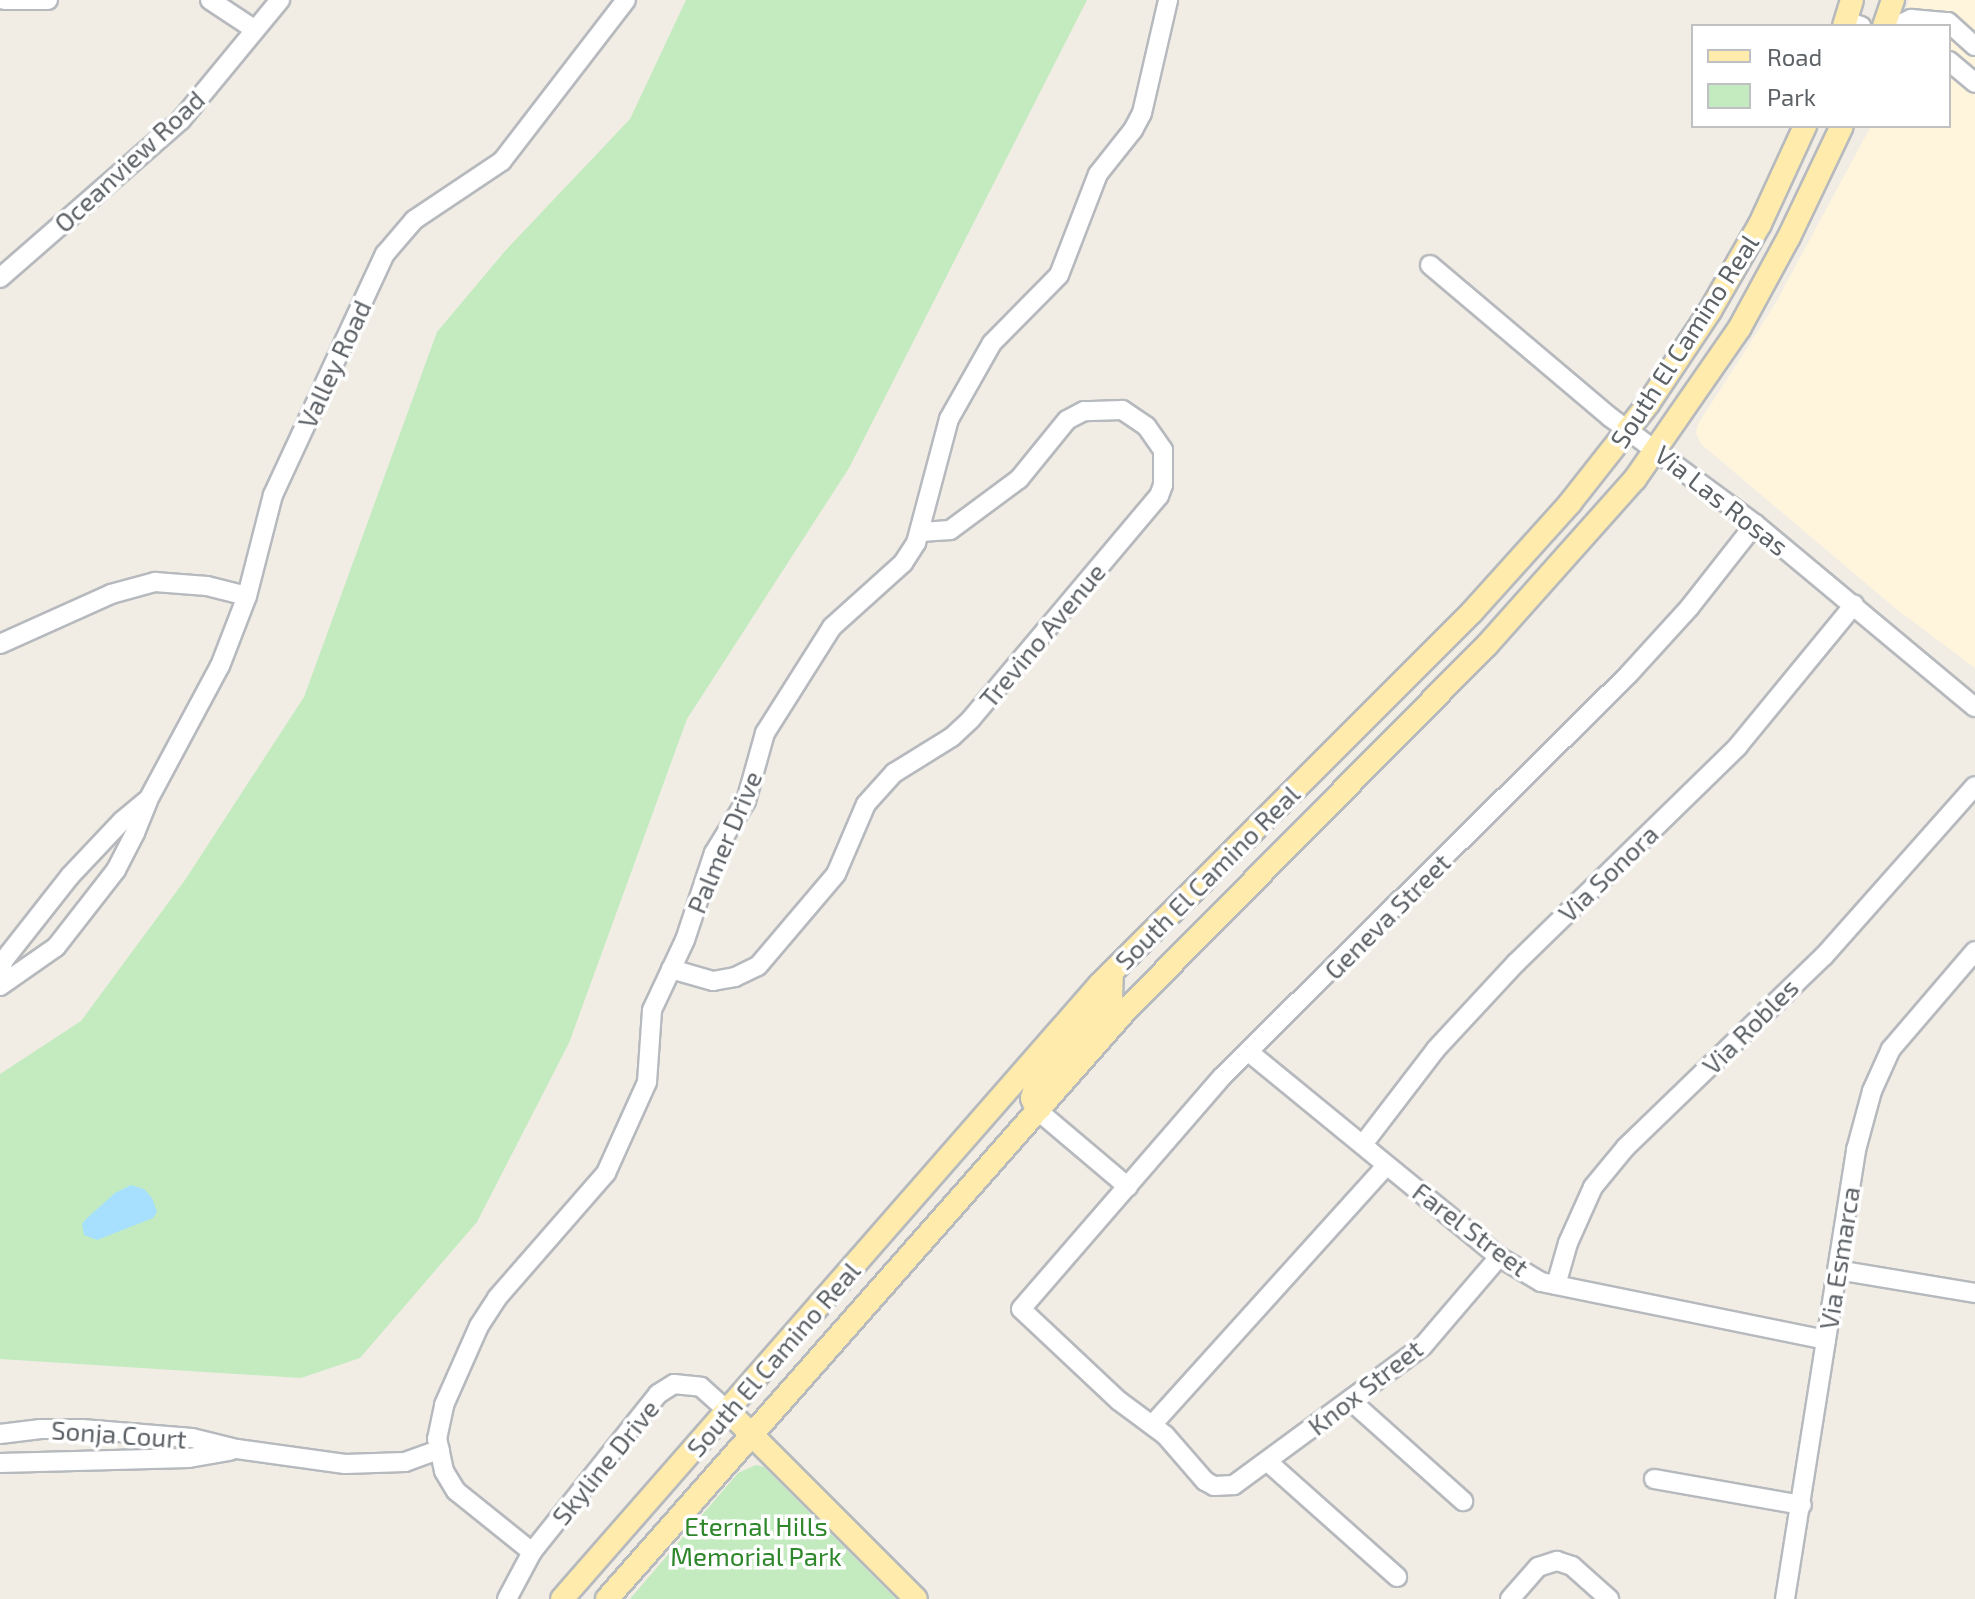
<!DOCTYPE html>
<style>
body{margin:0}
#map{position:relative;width:1975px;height:1599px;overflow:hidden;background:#f1ede5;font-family:"Exo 2",sans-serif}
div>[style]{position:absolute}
.commercial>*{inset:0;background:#fff4dc}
.green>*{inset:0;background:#c3ebbf}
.water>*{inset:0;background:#a7e0ff}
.roads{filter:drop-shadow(2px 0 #b6b9bd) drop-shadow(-2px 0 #b6b9bd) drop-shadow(0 2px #b6b9bd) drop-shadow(0 -2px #b6b9bd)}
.minor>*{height:18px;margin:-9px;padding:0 9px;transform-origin:9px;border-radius:9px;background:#fff}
.major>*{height:22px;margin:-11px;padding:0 11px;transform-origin:11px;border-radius:11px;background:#ffebac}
span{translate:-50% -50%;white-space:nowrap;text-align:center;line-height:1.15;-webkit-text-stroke:7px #fff;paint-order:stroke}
.street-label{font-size:26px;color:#5d6267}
.park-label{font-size:26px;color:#2f872c}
.legend{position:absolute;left:1691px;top:24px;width:260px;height:104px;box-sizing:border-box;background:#fff;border:2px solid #bec0c2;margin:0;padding:10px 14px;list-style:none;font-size:24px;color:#5d6267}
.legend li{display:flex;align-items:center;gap:16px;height:40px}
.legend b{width:40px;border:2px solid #bec0c2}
</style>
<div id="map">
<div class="commercial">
<div style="clip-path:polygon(1909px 0,1975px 0,1975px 668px,1895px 608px,1701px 444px,1696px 433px,1698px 424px,1775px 304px,1871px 126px,1949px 126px,1949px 26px,1902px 26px)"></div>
</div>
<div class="green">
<div style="clip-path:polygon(686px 0,1087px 0,849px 468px,687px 719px,569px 1043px,477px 1222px,360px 1358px,301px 1378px,0 1359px,0 1074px,81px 1021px,185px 880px,304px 697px,437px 332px,505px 251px,630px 119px)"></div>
<div style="clip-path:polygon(756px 1465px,764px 1467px,896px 1599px,630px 1599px,738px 1473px)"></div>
</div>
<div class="water">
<div style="clip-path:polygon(131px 1185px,144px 1189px,152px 1198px,157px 1212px,153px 1218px,97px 1240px,84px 1235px,82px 1224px,86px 1219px,115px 1193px)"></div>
</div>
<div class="roads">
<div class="minor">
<div style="left:4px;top:0;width:44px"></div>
<div style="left:210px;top:0;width:53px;rotate:33.4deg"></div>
<div style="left:1846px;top:21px;width:16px;rotate:18deg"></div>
<div style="left:1896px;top:26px;width:17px;rotate:-25deg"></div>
<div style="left:1911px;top:19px;width:37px;rotate:5deg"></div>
<div style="left:1948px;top:22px;width:36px;rotate:42deg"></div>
<div style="left:1949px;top:61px;width:34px;rotate:40deg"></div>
<div style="left:1430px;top:265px;width:236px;rotate:40.2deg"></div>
<div style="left:1610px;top:417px;width:180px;rotate:36.4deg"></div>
<div style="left:1755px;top:524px;width:286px;rotate:39.8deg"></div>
<div style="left:0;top:278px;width:240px;rotate:-41.1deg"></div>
<div style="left:181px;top:120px;width:156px;rotate:-50.5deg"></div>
<div style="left:0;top:644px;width:122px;rotate:-24.2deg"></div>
<div style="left:111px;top:594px;width:46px;rotate:-15.3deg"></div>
<div style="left:155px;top:582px;width:52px;rotate:4.4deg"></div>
<div style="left:207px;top:586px;width:41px;rotate:14deg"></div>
<div style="left:671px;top:969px;width:44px;rotate:15.9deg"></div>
<div style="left:713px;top:981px;width:22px;rotate:-10deg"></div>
<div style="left:735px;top:977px;width:25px;rotate:-26deg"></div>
<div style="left:758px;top:966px;width:121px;rotate:-49.7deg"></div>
<div style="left:836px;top:874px;width:76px;rotate:-66.8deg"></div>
<div style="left:866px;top:804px;width:42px;rotate:-47.9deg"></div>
<div style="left:894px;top:773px;width:68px;rotate:-31.8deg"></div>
<div style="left:952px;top:737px;width:26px;rotate:-43deg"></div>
<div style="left:971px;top:719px;width:292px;rotate:-49.9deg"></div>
<div style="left:1159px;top:496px;width:12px;rotate:-70deg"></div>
<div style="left:1163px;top:485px;width:35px;rotate:-90deg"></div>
<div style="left:1163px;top:450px;width:29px;rotate:-125deg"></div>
<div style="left:1146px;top:426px;width:29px;rotate:-146deg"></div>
<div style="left:1122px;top:410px;width:38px;rotate:178deg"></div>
<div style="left:1084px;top:411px;width:19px;rotate:152deg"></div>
<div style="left:1067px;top:420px;width:76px;rotate:129.1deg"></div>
<div style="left:1019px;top:479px;width:86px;rotate:143.5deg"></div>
<div style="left:950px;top:530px;width:29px;rotate:176deg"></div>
<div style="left:0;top:972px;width:13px;rotate:-72deg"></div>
<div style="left:4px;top:960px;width:107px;rotate:-51.8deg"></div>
<div style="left:70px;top:876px;width:76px;rotate:-46.6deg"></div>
<div style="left:122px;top:821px;width:31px;rotate:-40deg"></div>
<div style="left:0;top:986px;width:68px;rotate:-34.9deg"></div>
<div style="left:56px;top:947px;width:98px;rotate:-52.1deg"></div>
<div style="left:116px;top:870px;width:42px;rotate:-62.8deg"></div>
<div style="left:135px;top:833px;width:35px;rotate:-68deg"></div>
<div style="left:148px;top:800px;width:152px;rotate:-61.8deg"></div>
<div style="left:220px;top:666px;width:75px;rotate:-68.9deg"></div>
<div style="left:247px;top:596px;width:104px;rotate:-75.6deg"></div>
<div style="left:273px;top:495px;width:266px;rotate:-65.1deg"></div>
<div style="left:385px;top:254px;width:45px;rotate:-49.5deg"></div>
<div style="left:414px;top:220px;width:106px;rotate:-33.8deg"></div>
<div style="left:502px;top:161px;width:203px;rotate:-52.4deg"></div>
<div style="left:1250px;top:1053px;width:322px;rotate:39.3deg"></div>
<div style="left:1499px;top:1257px;width:49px;rotate:30.8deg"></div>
<div style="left:1541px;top:1282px;width:291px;rotate:11.5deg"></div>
<div style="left:1037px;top:1110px;width:119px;rotate:40.2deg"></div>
<div style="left:1364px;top:1143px;width:118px;rotate:-52.5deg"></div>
<div style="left:1436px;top:1049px;width:117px;rotate:-47.1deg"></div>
<div style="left:1516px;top:963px;width:310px;rotate:-44.3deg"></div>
<div style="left:1738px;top:746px;width:183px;rotate:-50.6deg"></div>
<div style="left:1499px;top:1257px;width:117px;rotate:130.5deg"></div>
<div style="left:1423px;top:1346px;width:235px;rotate:143.7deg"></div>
<div style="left:1234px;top:1485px;width:20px;rotate:177deg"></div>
<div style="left:1214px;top:1486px;width:10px;rotate:-151deg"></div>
<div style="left:1205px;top:1481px;width:61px;rotate:-131deg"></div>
<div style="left:1165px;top:1435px;width:57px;rotate:-143.5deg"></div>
<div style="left:1119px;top:1401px;width:134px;rotate:-136.8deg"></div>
<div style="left:1021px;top:1309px;width:308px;rotate:-49.1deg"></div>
<div style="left:1223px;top:1076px;width:570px;rotate:-44.72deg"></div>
<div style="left:1628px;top:675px;width:91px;rotate:-47.7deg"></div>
<div style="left:1689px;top:608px;width:107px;rotate:-51.8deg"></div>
<div style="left:1838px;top:1270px;width:139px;rotate:9.5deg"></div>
<div style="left:1556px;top:1285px;width:44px;rotate:-74.1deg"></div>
<div style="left:1568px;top:1243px;width:61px;rotate:-65.9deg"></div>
<div style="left:1593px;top:1187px;width:52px;rotate:-50.5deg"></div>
<div style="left:1626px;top:1147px;width:275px;rotate:-44deg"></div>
<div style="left:1824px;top:956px;width:227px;rotate:-48.4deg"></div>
<div style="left:1350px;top:1400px;width:152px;rotate:41.8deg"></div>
<div style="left:1152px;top:1425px;width:350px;rotate:-47.9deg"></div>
<div style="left:0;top:1434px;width:41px;rotate:-7deg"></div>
<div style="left:41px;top:1429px;width:41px"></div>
<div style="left:82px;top:1429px;width:110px;rotate:4.7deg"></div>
<div style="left:192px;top:1438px;width:46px;rotate:13.7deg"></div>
<div style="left:237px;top:1449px;width:109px;rotate:7.9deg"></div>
<div style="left:345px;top:1464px;width:60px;rotate:-1.9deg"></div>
<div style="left:405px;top:1462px;width:37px;rotate:-20deg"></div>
<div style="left:1268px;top:1462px;width:173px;rotate:41.7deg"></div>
<div style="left:0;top:1463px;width:189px;rotate:-1.5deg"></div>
<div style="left:189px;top:1458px;width:41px;rotate:-9.9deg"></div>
<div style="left:1654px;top:1479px;width:150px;rotate:10deg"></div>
<div style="left:532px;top:1552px;width:97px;rotate:-141.2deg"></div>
<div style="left:456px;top:1491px;width:23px;rotate:-121deg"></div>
<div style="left:444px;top:1471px;width:33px;rotate:-102deg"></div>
<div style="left:437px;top:1439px;width:35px;rotate:-78deg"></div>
<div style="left:444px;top:1405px;width:86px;rotate:-66.1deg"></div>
<div style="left:479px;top:1326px;width:33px;rotate:-57deg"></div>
<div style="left:497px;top:1298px;width:166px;rotate:-48.9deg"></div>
<div style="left:606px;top:1173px;width:100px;rotate:-65.7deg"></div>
<div style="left:647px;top:1082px;width:72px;rotate:-86deg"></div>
<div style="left:652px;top:1010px;width:77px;rotate:-64.8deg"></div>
<div style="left:685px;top:940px;width:92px;rotate:-71.6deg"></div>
<div style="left:714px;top:853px;width:61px;rotate:-58.4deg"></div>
<div style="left:746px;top:801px;width:71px;rotate:-74.4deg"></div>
<div style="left:765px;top:733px;width:125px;rotate:-57.7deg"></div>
<div style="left:832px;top:627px;width:96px;rotate:-42deg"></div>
<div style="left:903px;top:563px;width:24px;rotate:-57deg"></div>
<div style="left:916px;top:543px;width:128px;rotate:-75.1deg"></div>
<div style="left:949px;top:419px;width:87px;rotate:-60.5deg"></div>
<div style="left:992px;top:343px;width:95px;rotate:-45.4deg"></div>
<div style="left:1059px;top:275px;width:108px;rotate:-68.9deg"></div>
<div style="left:1098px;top:174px;width:56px;rotate:-51.5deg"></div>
<div style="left:1133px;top:130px;width:19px;rotate:-62deg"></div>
<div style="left:1142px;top:113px;width:116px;rotate:-77deg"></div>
<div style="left:507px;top:1599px;width:53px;rotate:-62deg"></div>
<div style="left:532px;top:1552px;width:202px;rotate:-51.4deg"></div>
<div style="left:658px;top:1394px;width:19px;rotate:-32deg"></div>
<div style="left:674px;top:1384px;width:27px;rotate:6deg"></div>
<div style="left:701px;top:1387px;width:38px;rotate:42deg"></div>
<div style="left:1510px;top:1599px;width:43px;rotate:-48.8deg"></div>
<div style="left:1538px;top:1567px;width:20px;rotate:-18deg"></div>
<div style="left:1557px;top:1561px;width:16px;rotate:18deg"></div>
<div style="left:1572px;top:1566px;width:50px;rotate:41.7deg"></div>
<div style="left:1785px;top:1599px;width:455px;rotate:-81deg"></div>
<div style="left:1856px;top:1150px;width:61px;rotate:-74.8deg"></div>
<div style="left:1872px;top:1091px;width:46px;rotate:-65.7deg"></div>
<div style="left:1891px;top:1049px;width:129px;rotate:-49.4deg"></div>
</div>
<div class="major">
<div style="left:1844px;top:26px;width:27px;rotate:-73deg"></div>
<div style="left:1884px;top:26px;width:28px;rotate:-71deg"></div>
<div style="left:1037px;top:1110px;width:13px;rotate:-113deg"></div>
<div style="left:1032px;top:1098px;width:9px;rotate:-72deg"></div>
<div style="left:1035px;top:1089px;width:119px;rotate:-50.1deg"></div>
<div style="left:1111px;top:998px;width:26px;rotate:-88deg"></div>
<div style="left:729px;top:1412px;width:264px;rotate:45deg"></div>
<div style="left:562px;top:1599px;width:817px;rotate:-48.82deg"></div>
<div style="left:1100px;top:984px;width:526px;rotate:-45deg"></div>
<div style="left:1472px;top:612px;width:147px;rotate:-48deg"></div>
<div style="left:1570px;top:503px;width:126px;rotate:-51.8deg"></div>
<div style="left:1648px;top:404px;width:112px;rotate:-56.3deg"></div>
<div style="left:1710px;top:311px;width:100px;rotate:-60.1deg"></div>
<div style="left:1760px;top:224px;width:108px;rotate:-65.3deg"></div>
<div style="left:607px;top:1599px;width:785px;rotate:-48.61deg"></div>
<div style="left:1126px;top:1010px;width:513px;rotate:-45.32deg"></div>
<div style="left:1487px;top:645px;width:222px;rotate:-48.3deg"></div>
<div style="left:1635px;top:479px;width:183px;rotate:-55.3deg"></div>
<div style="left:1739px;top:329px;width:105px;rotate:-61.5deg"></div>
<div style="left:1789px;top:237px;width:123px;rotate:-64.5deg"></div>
</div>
</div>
<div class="street-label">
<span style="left:129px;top:161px;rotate:-43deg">Oceanview Road</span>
<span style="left:1684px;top:341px;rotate:-57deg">South El Camino Real</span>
<span style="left:334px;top:364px;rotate:-65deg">Valley Road</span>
<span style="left:1722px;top:500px;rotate:38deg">Via Las Rosas</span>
<span style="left:1042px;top:635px;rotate:-50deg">Trevino Avenue</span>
<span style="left:724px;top:842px;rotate:-67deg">Palmer Drive</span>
<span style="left:1608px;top:873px;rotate:-44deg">Via Sonora</span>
<span style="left:1207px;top:877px;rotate:-45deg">South El Camino Real</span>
<span style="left:1387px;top:916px;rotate:-45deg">Geneva Street</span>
<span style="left:1750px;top:1026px;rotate:-45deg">Via Robles</span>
<span style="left:1471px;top:1229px;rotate:37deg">Farel Street</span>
<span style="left:1839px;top:1258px;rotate:-81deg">Via Esmarca</span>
<span style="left:773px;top:1359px;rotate:-49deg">South El Camino Real</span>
<span style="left:1365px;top:1387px;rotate:-38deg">Knox Street</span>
<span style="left:119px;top:1434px;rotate:4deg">Sonja Court</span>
<span style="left:605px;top:1462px;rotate:-51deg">Skyline Drive</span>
</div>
<div class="park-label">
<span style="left:756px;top:1541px">Eternal Hills<br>Memorial Park</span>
</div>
<ul class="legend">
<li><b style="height:10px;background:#ffebac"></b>Road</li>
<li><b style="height:22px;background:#c3ebbf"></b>Park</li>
</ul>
</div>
